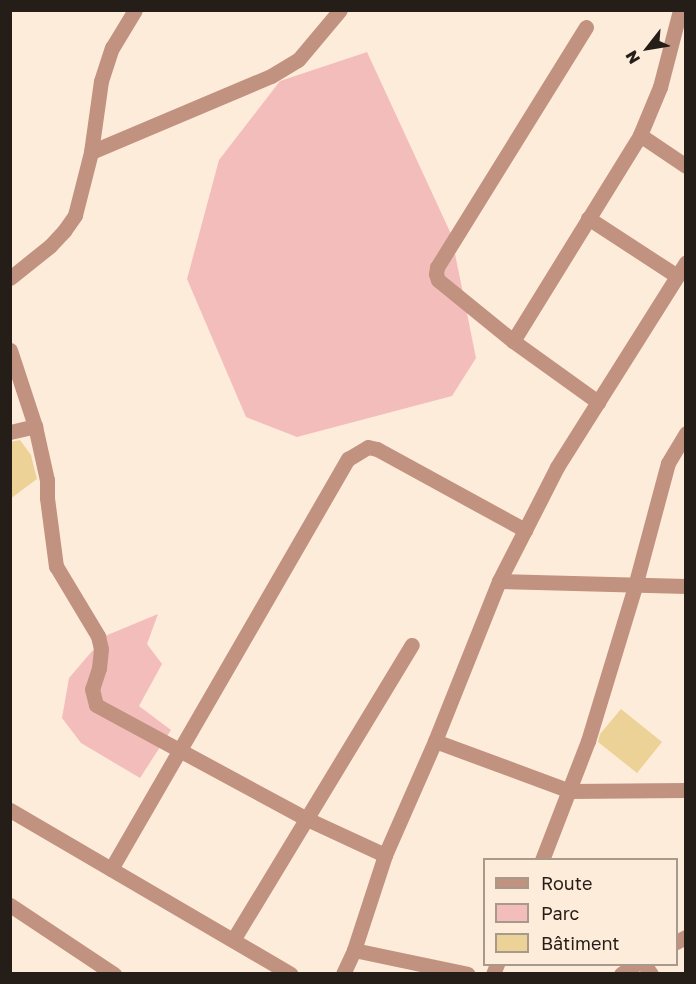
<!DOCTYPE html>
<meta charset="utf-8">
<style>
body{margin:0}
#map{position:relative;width:696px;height:984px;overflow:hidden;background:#feecdb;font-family:"Golos Text",sans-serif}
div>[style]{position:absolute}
.green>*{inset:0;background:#f3bdbc}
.building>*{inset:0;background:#ecd297}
.minor>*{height:15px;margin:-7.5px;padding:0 7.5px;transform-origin:7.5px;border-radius:7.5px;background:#c29280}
span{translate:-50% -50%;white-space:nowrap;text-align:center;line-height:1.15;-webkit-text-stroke:4.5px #feecdb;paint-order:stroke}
.frame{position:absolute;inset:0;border:12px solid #251e18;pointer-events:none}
.legend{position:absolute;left:483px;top:858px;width:195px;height:108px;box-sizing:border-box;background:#feecdb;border:2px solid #a79a8d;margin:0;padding:8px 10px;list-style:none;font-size:18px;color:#251e18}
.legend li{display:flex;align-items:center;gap:12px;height:30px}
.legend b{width:30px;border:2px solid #a79a8d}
.north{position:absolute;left:618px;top:18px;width:60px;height:60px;-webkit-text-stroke:4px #feecdb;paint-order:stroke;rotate:239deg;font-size:16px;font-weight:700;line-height:24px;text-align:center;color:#251e18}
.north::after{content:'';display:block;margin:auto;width:21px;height:27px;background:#251e18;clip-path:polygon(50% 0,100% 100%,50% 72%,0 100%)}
</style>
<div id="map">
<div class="green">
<div style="clip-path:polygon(367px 52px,451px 234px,476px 358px,452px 396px,297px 437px,246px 417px,187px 279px,219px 160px,280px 81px)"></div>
<div style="clip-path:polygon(158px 614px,147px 644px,162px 664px,139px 706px,171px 730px,140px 778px,81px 743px,62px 718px,69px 678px,105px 636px)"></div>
</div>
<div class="building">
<div style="clip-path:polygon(20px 440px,31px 455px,37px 479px,10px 499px,10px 442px)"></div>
<div style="clip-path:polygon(621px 709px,662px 742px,637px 773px,598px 742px,600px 734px)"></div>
</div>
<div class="minor">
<div style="left:586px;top:27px;width:282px;rotate:121.8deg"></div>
<div style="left:437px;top:267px;width:7px;rotate:98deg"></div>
<div style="left:436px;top:274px;width:6px;rotate:72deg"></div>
<div style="left:438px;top:280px;width:97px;rotate:39.1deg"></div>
<div style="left:513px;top:341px;width:105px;rotate:35.7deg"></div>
<div style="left:640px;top:135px;width:55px;rotate:34deg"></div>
<div style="left:91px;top:152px;width:195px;rotate:-22.9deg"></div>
<div style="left:271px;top:76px;width:31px;rotate:-31deg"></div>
<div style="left:298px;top:60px;width:65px;rotate:-50deg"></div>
<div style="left:588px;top:218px;width:106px;rotate:33.1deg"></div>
<div style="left:10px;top:278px;width:51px;rotate:-38.7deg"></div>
<div style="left:50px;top:246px;width:21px;rotate:-47deg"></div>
<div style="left:64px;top:231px;width:19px;rotate:-55deg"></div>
<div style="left:75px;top:215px;width:65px;rotate:-75.7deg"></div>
<div style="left:91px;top:152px;width:72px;rotate:-82deg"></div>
<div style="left:101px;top:81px;width:35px;rotate:-72deg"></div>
<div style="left:112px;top:48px;width:44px;rotate:-58.8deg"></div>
<div style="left:513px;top:341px;width:242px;rotate:-58.3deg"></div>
<div style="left:640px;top:135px;width:52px;rotate:-67.4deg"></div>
<div style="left:660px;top:87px;width:80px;rotate:-75.4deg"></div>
<div style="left:10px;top:350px;width:80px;rotate:71.8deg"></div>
<div style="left:35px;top:426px;width:55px;rotate:77.5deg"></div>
<div style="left:47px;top:480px;width:18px;rotate:90deg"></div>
<div style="left:47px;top:498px;width:69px;rotate:82.5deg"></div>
<div style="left:56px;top:566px;width:82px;rotate:59deg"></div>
<div style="left:98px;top:636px;width:13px;rotate:77deg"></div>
<div style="left:101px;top:649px;width:19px;rotate:96deg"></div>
<div style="left:99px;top:668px;width:22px;rotate:108deg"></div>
<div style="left:92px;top:689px;width:16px;rotate:76deg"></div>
<div style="left:96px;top:705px;width:240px;rotate:28.4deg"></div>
<div style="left:307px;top:819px;width:86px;rotate:24.8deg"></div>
<div style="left:10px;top:432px;width:26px;rotate:-13deg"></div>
<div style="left:499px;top:581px;width:187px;rotate:1.5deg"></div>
<div style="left:435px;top:741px;width:144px;rotate:20.3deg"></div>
<div style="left:570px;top:791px;width:116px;rotate:-0.5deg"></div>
<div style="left:10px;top:810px;width:325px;rotate:30.3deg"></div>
<div style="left:542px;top:860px;width:128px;rotate:-68.9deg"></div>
<div style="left:588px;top:741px;width:162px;rotate:-73.1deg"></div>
<div style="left:635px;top:586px;width:127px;rotate:-75deg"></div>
<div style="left:668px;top:463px;width:35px;rotate:-59deg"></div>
<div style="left:111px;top:869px;width:474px;rotate:-60deg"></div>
<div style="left:348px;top:459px;width:23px;rotate:-31deg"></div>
<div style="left:368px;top:447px;width:9px;rotate:13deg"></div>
<div style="left:377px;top:449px;width:169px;rotate:28.7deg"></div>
<div style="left:10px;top:905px;width:125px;rotate:33.6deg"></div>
<div style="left:233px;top:940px;width:345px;rotate:-58.8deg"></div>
<div style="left:676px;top:942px;width:11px;rotate:-27deg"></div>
<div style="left:354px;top:950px;width:116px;rotate:11.9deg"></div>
<div style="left:644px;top:964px;width:12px;rotate:55deg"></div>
<div style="left:343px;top:974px;width:26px;rotate:-65deg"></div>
<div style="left:354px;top:950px;width:100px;rotate:-71.9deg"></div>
<div style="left:385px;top:855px;width:124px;rotate:-66.3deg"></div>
<div style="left:435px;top:741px;width:172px;rotate:-68.2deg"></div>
<div style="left:499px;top:581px;width:128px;rotate:-63deg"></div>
<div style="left:557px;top:467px;width:242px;rotate:-57.8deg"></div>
<div style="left:493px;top:974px;width:11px;rotate:-68deg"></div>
<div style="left:621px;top:974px;width:18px;rotate:-34deg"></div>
</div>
<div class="frame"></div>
<ul class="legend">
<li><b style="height:8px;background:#c29280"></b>Route</li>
<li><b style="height:16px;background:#f3bdbc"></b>Parc</li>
<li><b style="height:16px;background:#ecd297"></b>Bâtiment</li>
</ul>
<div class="north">N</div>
</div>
